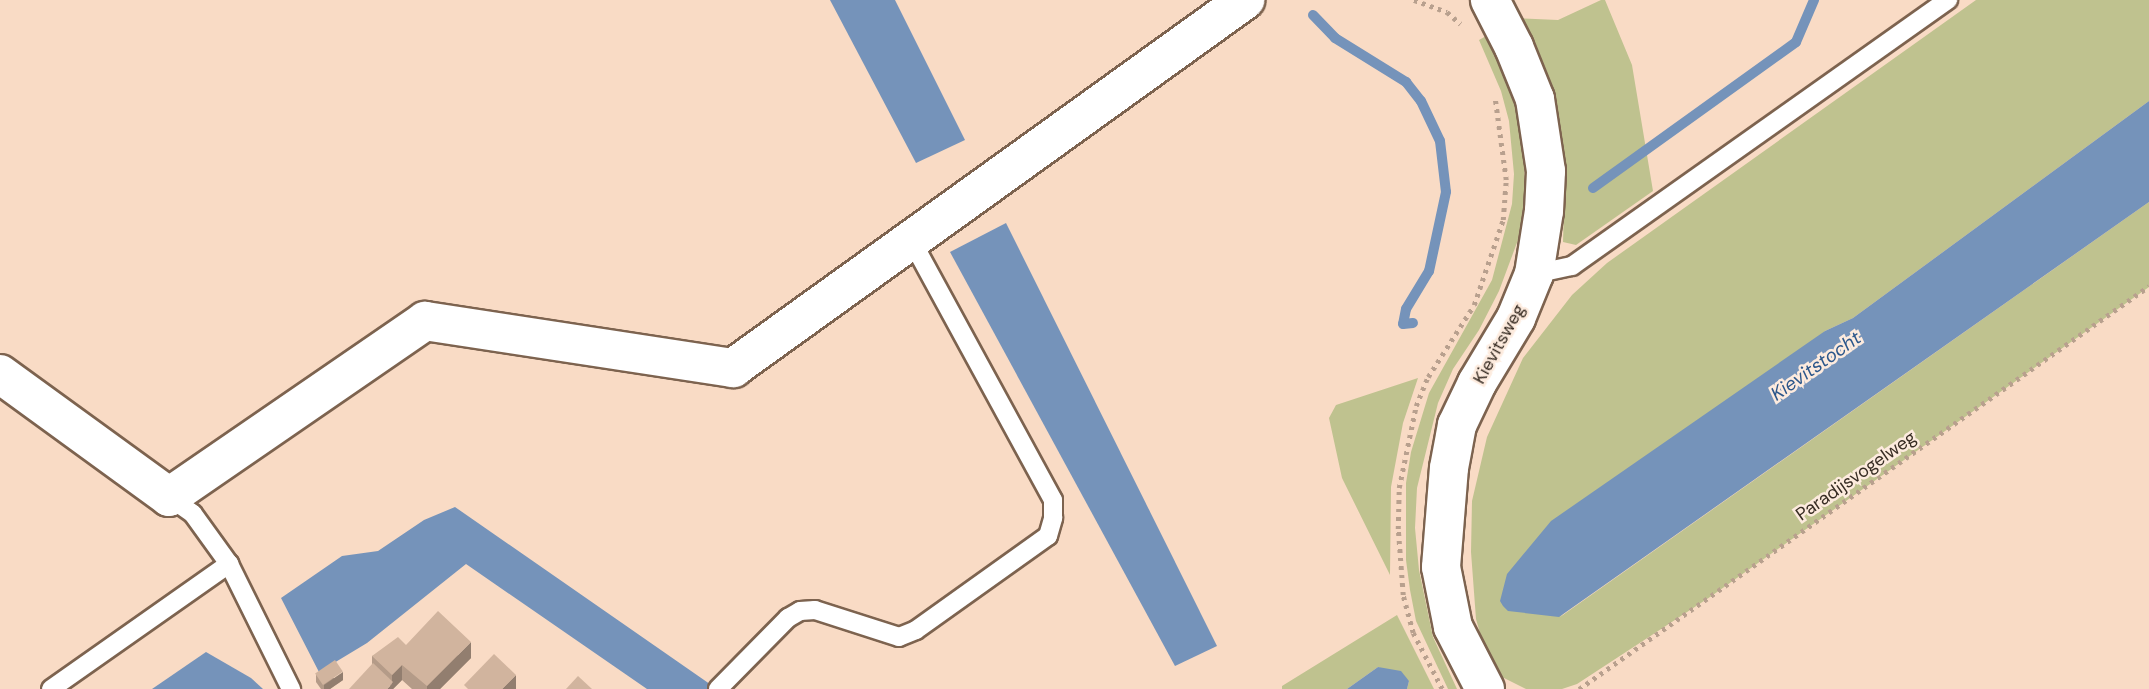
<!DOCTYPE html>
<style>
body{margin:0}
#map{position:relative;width:2149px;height:689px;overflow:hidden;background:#f9dbc5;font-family:"DM Sans",sans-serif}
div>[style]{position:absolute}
.green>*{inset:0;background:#bfc28f}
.water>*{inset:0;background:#7593ba}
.stream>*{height:10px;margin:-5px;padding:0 5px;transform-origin:5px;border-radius:5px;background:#7593ba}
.path>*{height:4.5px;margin-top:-2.25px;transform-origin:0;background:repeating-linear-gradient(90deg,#b8a08e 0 3.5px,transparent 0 8.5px)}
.roads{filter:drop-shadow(2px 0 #7d634f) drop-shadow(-2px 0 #7d634f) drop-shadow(0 2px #7d634f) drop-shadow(0 -2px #7d634f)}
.service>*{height:18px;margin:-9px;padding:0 9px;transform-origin:9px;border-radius:9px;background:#fff}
.tertiary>*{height:38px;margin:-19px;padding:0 19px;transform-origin:19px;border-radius:19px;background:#fff}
.wall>*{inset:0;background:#b49b88}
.shaded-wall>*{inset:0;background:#927e6f}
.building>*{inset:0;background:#d1b49e;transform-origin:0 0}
span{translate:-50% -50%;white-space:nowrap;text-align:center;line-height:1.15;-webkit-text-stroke:5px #fdebde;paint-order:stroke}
.street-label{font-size:18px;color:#382d24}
.water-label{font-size:19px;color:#2c578b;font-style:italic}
</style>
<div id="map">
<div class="green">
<div style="clip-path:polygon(1601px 0,1605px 0,1632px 65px,1653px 191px,1576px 245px,1563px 242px,1565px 173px,1554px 101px,1516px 18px,1558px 20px)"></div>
<div style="clip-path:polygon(1976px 0,2149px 0,2149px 101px,1853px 318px,1825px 331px,1560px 617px,2149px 202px,2149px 287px,1710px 597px,1577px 684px,1562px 689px,1526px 689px,1500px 676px,1484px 647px,1476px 619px,1471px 552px,1472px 501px,1487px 437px,1523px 358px,1572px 295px,1607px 263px)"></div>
<div style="clip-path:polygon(1488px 35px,1520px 115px,1524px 140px,1525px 199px,1518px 240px,1499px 291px,1479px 330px,1453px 369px,1438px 403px,1417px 488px,1415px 528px,1419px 570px,1433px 637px,1457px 689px,1448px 689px,1416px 621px,1410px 590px,1406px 560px,1406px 483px,1411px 452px,1429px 393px,1492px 280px,1512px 204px,1514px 174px,1509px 121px,1501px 91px,1479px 40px)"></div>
<div style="clip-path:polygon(1418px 378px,1403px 423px,1391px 487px,1390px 575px,1342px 478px,1329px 418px,1336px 405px)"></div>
<div style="clip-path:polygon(1397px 615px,1434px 689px,1407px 689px,1409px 681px,1378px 667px,1347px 689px,1282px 689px,1282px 686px)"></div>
</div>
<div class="water">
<div style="clip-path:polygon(830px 0,895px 0,965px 140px,916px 163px)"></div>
<div style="clip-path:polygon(2149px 101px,2149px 202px,1559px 617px,1508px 611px,1503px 606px,1500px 601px,1507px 574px,1551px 521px,1825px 331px,1853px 318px)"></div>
<div style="clip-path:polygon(1006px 223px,1217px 646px,1175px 666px,950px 252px)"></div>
<div style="clip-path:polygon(455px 507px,717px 689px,647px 689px,466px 564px,367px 643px,319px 672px,281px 598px,342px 556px,378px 551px,424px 520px)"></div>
<div style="clip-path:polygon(206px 652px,251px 678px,263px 689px,152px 689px)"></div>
<div style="clip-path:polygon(1378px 667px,1401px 671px,1409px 681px,1407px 689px,1347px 689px)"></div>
</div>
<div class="stream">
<div style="left:1313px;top:15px;width:32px;rotate:46deg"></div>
<div style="left:1335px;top:38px;width:84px;rotate:31.8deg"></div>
<div style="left:1406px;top:82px;width:24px;rotate:52deg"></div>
<div style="left:1421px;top:101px;width:44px;rotate:64.6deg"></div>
<div style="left:1440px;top:141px;width:51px;rotate:83.3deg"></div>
<div style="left:1446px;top:192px;width:81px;rotate:102.1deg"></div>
<div style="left:1429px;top:271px;width:44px;rotate:121.2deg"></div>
<div style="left:1406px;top:309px;width:15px;rotate:101deg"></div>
<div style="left:1403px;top:324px;width:10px;rotate:-6deg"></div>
<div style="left:1593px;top:188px;width:250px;rotate:-35.7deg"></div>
<div style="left:1796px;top:42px;width:46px;rotate:-66.8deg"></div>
</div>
<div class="path">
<div style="left:1414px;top:0;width:35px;rotate:20deg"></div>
<div style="left:1447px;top:12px;width:18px;rotate:41deg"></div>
<div style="left:1442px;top:689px;width:63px;rotate:-117.4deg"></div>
<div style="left:1413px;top:633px;width:39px;rotate:-105deg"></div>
<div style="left:1403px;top:595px;width:66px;rotate:-94.3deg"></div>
<div style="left:1398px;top:529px;width:41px;rotate:-88.6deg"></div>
<div style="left:1399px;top:488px;width:84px;rotate:-78.3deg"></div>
<div style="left:1416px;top:406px;width:31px;rotate:-68deg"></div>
<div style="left:1428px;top:377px;width:85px;rotate:-57.4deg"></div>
<div style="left:1474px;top:305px;width:90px;rotate:-71.2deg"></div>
<div style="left:1503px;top:220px;width:40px;rotate:-85.7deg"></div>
<div style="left:1506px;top:180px;width:82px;rotate:-97.7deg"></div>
<div style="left:1579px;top:689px;width:698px;rotate:-35.26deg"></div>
</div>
<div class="roads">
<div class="service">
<div style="left:1534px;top:274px;width:39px;rotate:-12deg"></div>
<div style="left:1572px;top:266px;width:461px;rotate:-35.3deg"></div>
<div style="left:169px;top:497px;width:29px;rotate:35deg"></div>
<div style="left:193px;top:514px;width:62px;rotate:54.2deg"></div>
<div style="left:229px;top:564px;width:140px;rotate:63.6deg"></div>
<div style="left:51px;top:689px;width:218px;rotate:-35.1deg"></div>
<div style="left:718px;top:689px;width:100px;rotate:-45.4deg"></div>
<div style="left:788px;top:618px;width:14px;rotate:-30deg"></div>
<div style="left:800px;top:611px;width:15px;rotate:-4deg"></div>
<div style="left:815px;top:610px;width:88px;rotate:17.8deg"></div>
<div style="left:899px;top:637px;width:18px;rotate:-22deg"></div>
<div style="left:916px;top:630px;width:162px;rotate:-35.5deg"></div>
<div style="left:1048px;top:536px;width:19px;rotate:-74deg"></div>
<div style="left:1053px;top:518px;width:18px;rotate:-90deg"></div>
<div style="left:1053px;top:500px;width:296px;rotate:-118.6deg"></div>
</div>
<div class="tertiary">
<div style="left:0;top:374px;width:209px;rotate:36deg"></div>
<div style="left:169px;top:497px;width:311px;rotate:-34.5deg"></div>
<div style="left:425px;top:321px;width:312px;rotate:8.7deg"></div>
<div style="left:733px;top:368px;width:631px;rotate:-35.71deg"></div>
<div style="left:1485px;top:689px;width:70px;rotate:-117.3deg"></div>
<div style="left:1453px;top:627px;width:61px;rotate:-101.3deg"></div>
<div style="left:1441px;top:567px;width:99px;rotate:-85.4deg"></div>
<div style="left:1449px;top:468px;width:44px;rotate:-79.5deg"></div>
<div style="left:1457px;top:425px;width:47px;rotate:-64.5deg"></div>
<div style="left:1477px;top:383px;width:76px;rotate:-59deg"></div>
<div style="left:1516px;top:318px;width:48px;rotate:-67.8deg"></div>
<div style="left:1534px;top:274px;width:64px;rotate:-81deg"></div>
<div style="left:1544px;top:211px;width:40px;rotate:-87.1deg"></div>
<div style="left:1546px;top:171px;width:73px;rotate:-98.7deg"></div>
<div style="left:1535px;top:99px;width:56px;rotate:-112deg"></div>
<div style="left:1514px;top:47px;width:53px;rotate:-117.1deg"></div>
</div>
</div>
<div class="wall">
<div style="clip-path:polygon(406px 645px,471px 658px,440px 689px,412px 689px,402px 680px,393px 689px,372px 664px,372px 656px)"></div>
<div style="clip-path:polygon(316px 674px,343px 680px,330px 689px,321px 689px,316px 682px)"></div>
</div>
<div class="shaded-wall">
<div style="clip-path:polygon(471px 642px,471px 658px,440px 689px,427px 689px,427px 686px)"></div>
<div style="clip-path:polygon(402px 665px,402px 680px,393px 689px,387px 689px,392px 684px,392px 675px)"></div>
<div style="clip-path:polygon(343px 672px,343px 680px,330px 689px,324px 689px,324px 685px)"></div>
<div style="clip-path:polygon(516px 675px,516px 689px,502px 689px)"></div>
</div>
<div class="building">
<div style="clip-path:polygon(438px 611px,471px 642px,427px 686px,402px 665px,392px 675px,372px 656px,398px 637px,406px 645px)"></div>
<div style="clip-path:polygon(494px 654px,516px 675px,502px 689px,468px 689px,464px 685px)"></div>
<div style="left:335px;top:660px;width:14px;height:24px;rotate:56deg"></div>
<div style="clip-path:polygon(373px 663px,393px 682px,387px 689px,349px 689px)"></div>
<div style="clip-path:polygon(578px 676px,592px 689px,566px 689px)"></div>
</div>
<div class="street-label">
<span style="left:1499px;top:344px;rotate:-61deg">Kievitsweg</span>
<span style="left:1856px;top:476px;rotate:-35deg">Paradijsvogelweg</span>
</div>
<div class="water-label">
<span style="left:1816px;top:366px;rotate:-35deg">Kievitstocht</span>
</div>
</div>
